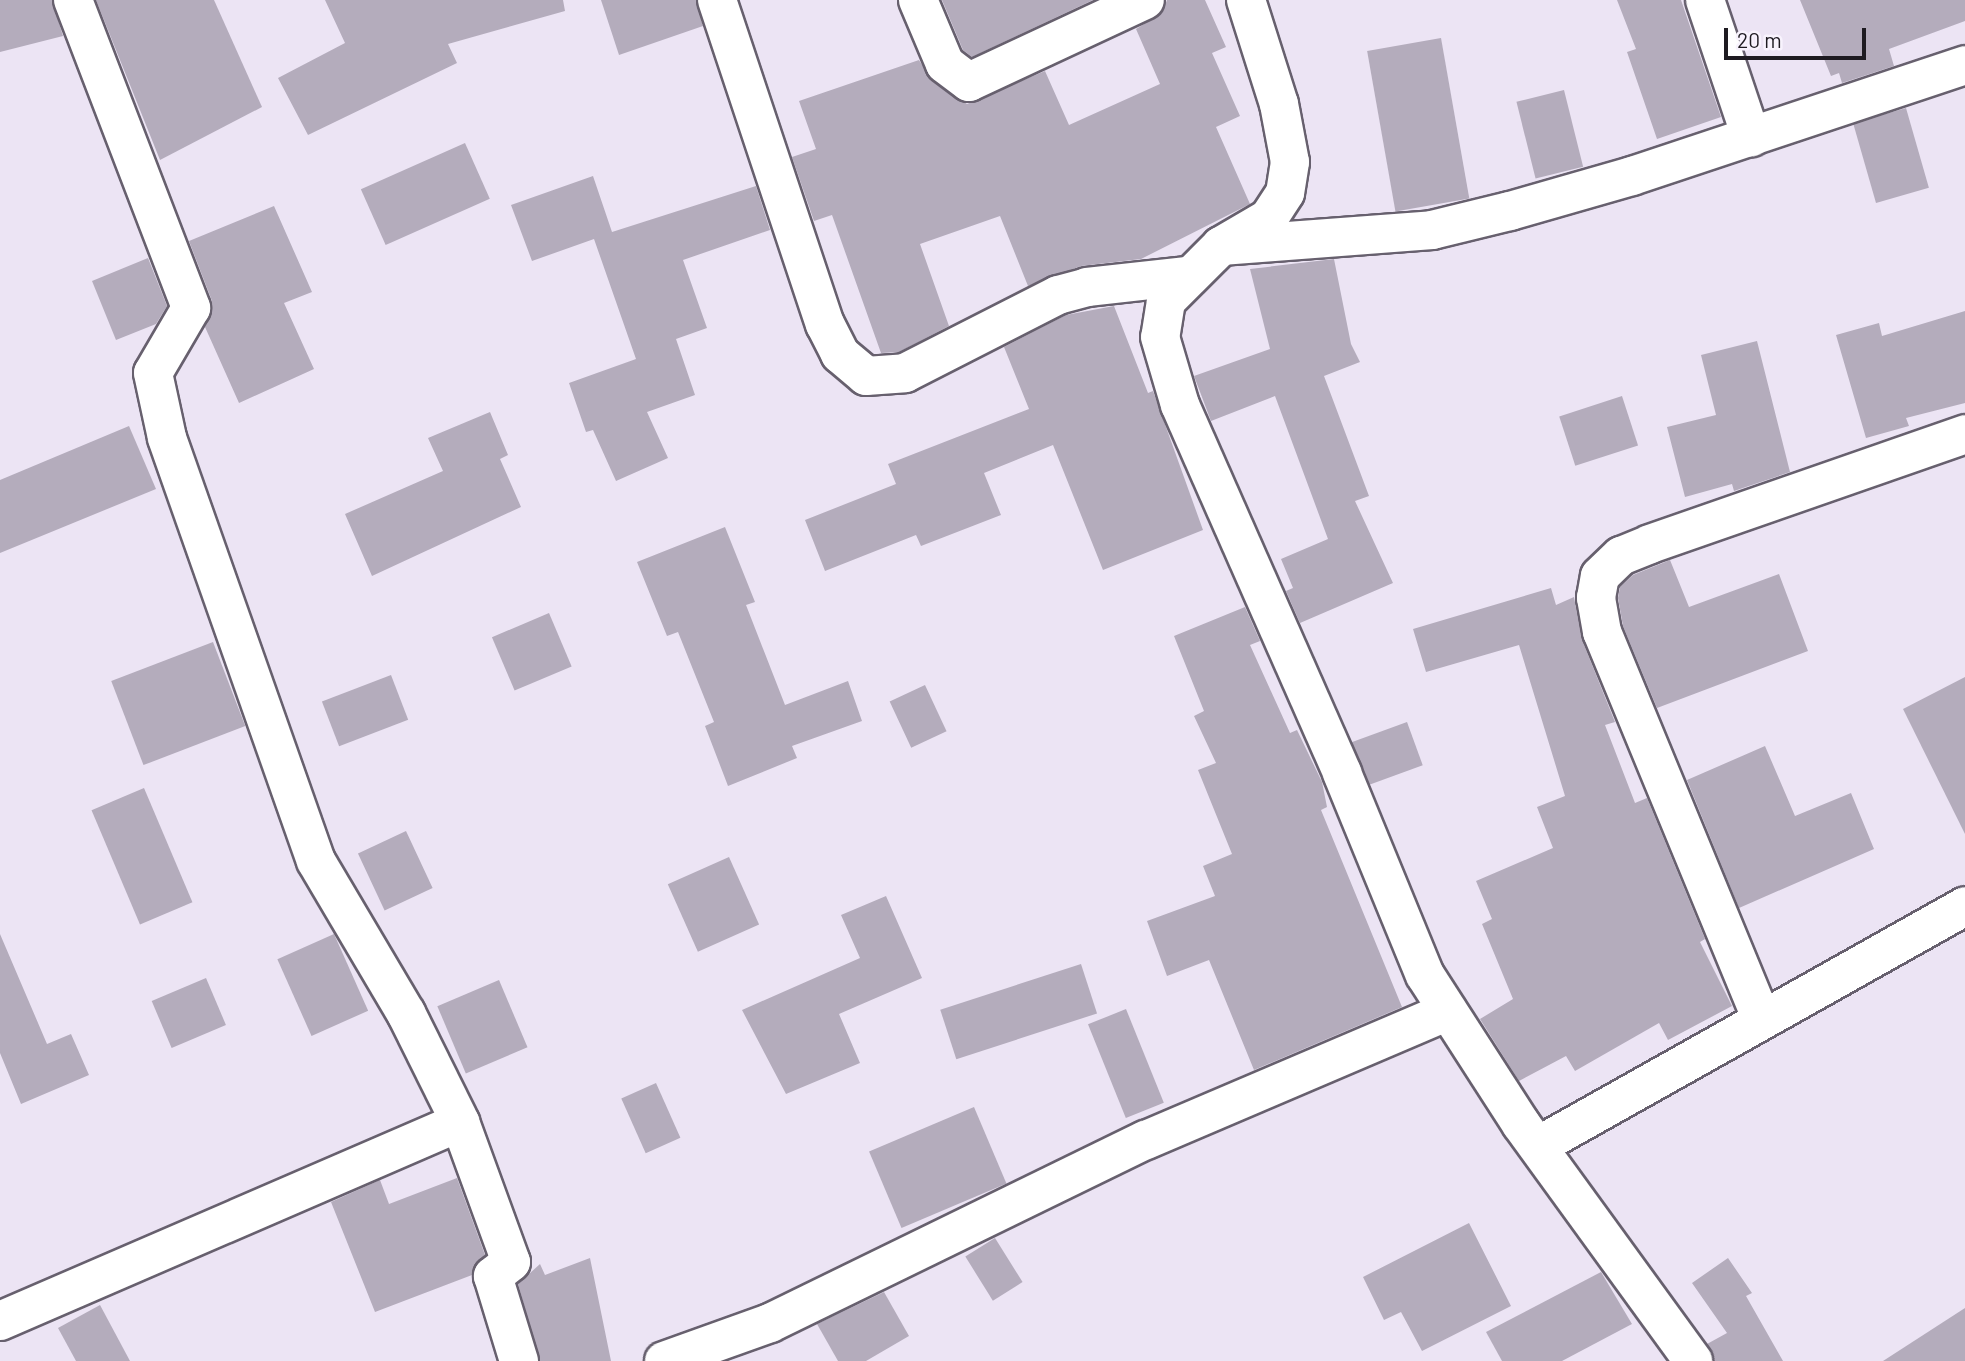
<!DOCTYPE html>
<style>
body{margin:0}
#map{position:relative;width:1965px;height:1361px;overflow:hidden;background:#ece4f4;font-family:Barlow,sans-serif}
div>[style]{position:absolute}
.building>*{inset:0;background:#b4acbc;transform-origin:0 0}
.roads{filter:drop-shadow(2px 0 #67606e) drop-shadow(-2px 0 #67606e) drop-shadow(0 2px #67606e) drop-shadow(0 -2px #67606e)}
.minor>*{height:38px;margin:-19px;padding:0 19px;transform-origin:19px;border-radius:19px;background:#fff}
.tertiary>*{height:38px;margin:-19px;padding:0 19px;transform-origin:19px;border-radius:19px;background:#fff}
span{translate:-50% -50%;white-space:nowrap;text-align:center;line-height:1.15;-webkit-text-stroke:5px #f8f3fd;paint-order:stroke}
.scale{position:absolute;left:1724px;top:28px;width:142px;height:32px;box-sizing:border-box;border:4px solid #1e1b21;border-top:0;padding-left:9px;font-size:21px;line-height:24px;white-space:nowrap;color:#1e1b21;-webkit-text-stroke:5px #f8f3fd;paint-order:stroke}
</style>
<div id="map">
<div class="building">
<div style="clip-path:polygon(0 0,52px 0,63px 36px,0 52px)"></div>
<div style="clip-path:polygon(96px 0,214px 0,262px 107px,160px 160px)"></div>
<div style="clip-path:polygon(325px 0,563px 0,565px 11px,448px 44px,457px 63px,308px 135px,278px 78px,345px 43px)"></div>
<div style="clip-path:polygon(601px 0,696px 0,703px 26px,619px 55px)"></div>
<div style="clip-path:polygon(942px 0,1093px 0,972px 57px,963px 50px)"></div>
<div style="clip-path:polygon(1167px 0,1205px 0,1226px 47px,1212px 53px,1240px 116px,1216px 127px,1250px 204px,1141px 259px,1081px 266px,1028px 286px,1000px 216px,920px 244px,949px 326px,899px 352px,881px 353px,832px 215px,814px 221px,792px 157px,816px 149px,799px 101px,919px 60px,932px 81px,967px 104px,1045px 71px,1069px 125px,1160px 84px,1136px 29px,1162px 13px)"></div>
<div style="clip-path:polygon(1617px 0,1681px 0,1721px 117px,1657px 139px,1627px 52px,1636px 49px)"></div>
<div style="clip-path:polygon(1800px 0,1965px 0,1965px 21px,1889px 49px,1894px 66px,1842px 83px,1839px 73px,1831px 76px)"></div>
<div style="left:1441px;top:38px;width:163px;height:75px;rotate:80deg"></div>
<div style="left:1564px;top:90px;width:79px;height:49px;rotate:76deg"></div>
<div style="left:1906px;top:108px;width:83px;height:55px;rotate:74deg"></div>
<div style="left:465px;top:143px;width:61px;height:114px;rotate:66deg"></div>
<div style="clip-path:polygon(593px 176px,612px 232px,756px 186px,770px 230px,683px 260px,707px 328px,676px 339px,695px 395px,647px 412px,668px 458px,616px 481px,593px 430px,586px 432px,569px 383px,636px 359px,594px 239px,532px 261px,511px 205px)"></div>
<div style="clip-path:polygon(274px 206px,312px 292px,284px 303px,314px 369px,239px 403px,205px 327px,212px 301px,189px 241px)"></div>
<div style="clip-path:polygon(148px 258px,167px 306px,156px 324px,116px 340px,92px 281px)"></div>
<div style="clip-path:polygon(1334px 259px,1351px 344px,1360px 362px,1324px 376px,1369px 496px,1355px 501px,1393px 583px,1300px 623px,1286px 591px,1293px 588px,1281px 559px,1328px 539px,1275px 396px,1211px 421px,1194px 376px,1270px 349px,1250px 269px)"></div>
<div style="clip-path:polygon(1114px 306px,1148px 393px,1153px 391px,1203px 530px,1103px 570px,1053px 445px,984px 473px,1001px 515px,921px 546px,916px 535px,825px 571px,805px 520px,896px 484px,888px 464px,1029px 409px,1004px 347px,1066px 315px)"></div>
<div style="clip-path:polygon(1965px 311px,1965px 403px,1906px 418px,1909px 426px,1866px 438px,1836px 335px,1879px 323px,1882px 336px)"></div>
<div style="clip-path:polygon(1757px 341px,1790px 472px,1734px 491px,1732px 484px,1685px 497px,1667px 427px,1716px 415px,1701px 355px)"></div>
<div style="left:1622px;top:396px;width:52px;height:66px;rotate:72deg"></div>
<div style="clip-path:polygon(490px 412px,508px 455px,500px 459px,521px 507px,372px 576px,345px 514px,443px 471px,428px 438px)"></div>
<div style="clip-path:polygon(129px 426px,156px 489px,0 553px,0 480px)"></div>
<div style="clip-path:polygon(725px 527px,755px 602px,746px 605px,785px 705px,848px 681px,862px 721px,792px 746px,797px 758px,728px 786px,705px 726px,714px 722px,678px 632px,667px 636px,637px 562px)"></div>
<div style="clip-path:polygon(1670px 560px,1689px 607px,1779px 574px,1808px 651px,1657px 708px,1623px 626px,1618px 598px,1620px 587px,1633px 575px)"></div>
<div style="clip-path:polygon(1551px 588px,1556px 605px,1574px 597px,1582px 640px,1615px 722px,1605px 725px,1635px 803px,1647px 798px,1705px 939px,1700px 942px,1732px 1006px,1668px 1040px,1659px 1023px,1575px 1071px,1566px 1056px,1519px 1081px,1480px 1019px,1513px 999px,1482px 924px,1492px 919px,1476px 881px,1553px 848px,1537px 807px,1565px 796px,1519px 645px,1426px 672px,1413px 629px)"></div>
<div style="clip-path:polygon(1245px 607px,1260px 641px,1250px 645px,1290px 733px,1297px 730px,1322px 782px,1327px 807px,1321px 810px,1402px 1007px,1254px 1070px,1209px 960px,1167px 976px,1147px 921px,1215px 896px,1203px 866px,1232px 854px,1198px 770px,1216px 763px,1194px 716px,1204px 711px,1174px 636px)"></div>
<div style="left:549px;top:613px;width:58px;height:62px;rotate:67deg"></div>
<div style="left:213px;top:642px;width:90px;height:109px;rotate:69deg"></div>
<div style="left:391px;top:675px;width:48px;height:74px;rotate:69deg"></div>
<div style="clip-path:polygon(1965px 677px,1965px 834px,1903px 709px)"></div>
<div style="left:925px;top:685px;width:51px;height:39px;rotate:65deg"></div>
<div style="left:1407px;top:722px;width:46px;height:59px;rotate:70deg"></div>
<div style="clip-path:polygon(1765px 746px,1795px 816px,1851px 793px,1874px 849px,1739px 908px,1687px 780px)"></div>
<div style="left:144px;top:788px;width:124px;height:57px;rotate:67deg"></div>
<div style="left:406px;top:831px;width:63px;height:53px;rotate:65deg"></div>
<div style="left:729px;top:857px;width:74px;height:67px;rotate:66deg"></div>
<div style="clip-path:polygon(886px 896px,922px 978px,839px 1014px,860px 1063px,786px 1094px,742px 1010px,860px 958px,841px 915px)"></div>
<div style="clip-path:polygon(0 934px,47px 1044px,71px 1034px,89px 1075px,21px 1104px,0 1053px)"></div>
<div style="left:334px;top:934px;width:84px;height:62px;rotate:66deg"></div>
<div style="left:1081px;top:964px;width:52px;height:148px;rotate:72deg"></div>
<div style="left:206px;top:978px;width:51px;height:59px;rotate:67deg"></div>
<div style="left:499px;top:980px;width:73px;height:67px;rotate:67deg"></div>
<div style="left:1126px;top:1009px;width:101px;height:41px;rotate:68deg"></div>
<div style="left:656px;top:1083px;width:60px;height:38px;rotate:66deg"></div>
<div style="left:974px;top:1107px;width:83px;height:114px;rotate:67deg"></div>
<div style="clip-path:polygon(457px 1178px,485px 1255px,472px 1275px,375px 1312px,331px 1202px,380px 1180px,389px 1204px)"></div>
<div style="clip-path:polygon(1469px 1223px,1511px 1306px,1422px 1351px,1401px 1312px,1384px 1320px,1363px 1277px)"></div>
<div style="left:995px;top:1238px;width:52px;height:35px;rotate:58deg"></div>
<div style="clip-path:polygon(590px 1258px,611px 1361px,540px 1361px,518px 1284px,540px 1264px,545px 1275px)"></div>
<div style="clip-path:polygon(1728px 1258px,1752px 1293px,1746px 1296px,1783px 1361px,1714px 1361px,1707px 1344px,1727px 1333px,1692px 1283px)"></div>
<div style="clip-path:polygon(1601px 1272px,1632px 1324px,1562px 1361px,1502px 1361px,1486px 1332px)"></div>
<div style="clip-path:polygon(884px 1292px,909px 1336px,866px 1361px,838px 1361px,817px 1324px)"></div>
<div style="clip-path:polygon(100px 1305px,130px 1361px,76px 1361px,58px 1328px)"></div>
<div style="clip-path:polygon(1965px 1308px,1965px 1361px,1883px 1361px)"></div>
</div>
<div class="roads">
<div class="minor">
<div style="left:73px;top:0;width:330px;rotate:69deg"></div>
<div style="left:191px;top:308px;width:75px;rotate:120.3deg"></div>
<div style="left:153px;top:373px;width:66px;rotate:77.8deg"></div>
<div style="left:167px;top:438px;width:448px;rotate:70.6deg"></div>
<div style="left:316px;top:861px;width:177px;rotate:59.4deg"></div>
<div style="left:406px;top:1013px;width:122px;rotate:63.6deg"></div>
<div style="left:460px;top:1122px;width:149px;rotate:70deg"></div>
<div style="left:511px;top:1262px;width:23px;rotate:142deg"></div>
<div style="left:493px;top:1276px;width:89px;rotate:73deg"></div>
<div style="left:717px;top:0;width:342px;rotate:71.6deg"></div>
<div style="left:825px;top:324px;width:34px;rotate:63deg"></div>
<div style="left:840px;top:354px;width:34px;rotate:40deg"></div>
<div style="left:866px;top:376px;width:39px;rotate:-4deg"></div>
<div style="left:905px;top:373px;width:172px;rotate:-27deg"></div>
<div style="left:1058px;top:295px;width:30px;rotate:-15deg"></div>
<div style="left:1087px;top:287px;width:101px;rotate:-6.3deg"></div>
<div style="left:918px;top:0;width:69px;rotate:67.1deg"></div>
<div style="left:945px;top:64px;width:30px;rotate:37deg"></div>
<div style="left:969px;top:82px;width:194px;rotate:-25deg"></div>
<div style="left:1705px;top:0;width:145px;rotate:71.4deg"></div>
<div style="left:1221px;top:246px;width:212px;rotate:-4.3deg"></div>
<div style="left:1432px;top:230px;width:80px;rotate:-13.7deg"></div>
<div style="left:1510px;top:211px;width:127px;rotate:-16deg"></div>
<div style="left:1632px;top:176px;width:351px;rotate:-18.4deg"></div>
<div style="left:1762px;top:1020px;width:420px;rotate:-112.4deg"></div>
<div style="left:1602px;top:632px;width:35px;rotate:-100deg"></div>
<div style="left:1596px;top:598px;width:22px;rotate:-80deg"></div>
<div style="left:1600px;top:576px;width:29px;rotate:-44deg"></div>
<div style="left:1621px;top:556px;width:31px;rotate:-22deg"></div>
<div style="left:1650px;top:544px;width:334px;rotate:-19.2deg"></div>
<div style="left:1538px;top:1146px;width:490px;rotate:-29.3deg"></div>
<div style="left:0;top:1321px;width:501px;rotate:-23.39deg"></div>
<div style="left:664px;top:1361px;width:113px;rotate:-19.7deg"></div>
<div style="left:770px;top:1323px;width:418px;rotate:-26deg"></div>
<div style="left:1146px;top:1140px;width:328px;rotate:-23.1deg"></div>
</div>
<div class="tertiary">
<div style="left:1246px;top:0;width:109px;rotate:72.4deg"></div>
<div style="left:1279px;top:104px;width:59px;rotate:79.3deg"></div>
<div style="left:1290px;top:162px;width:31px;rotate:99deg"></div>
<div style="left:1285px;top:193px;width:30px;rotate:123deg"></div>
<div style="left:1269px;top:218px;width:56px;rotate:149.7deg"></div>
<div style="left:1221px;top:246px;width:78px;rotate:135deg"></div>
<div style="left:1166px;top:301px;width:36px;rotate:99deg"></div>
<div style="left:1160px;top:337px;width:71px;rotate:73.6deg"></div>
<div style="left:1180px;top:405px;width:402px;rotate:66.2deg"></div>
<div style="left:1342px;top:773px;width:218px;rotate:67.7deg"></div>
<div style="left:1425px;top:975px;width:177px;rotate:57.2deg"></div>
<div style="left:1521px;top:1124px;width:293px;rotate:54deg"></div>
</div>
</div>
<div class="scale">20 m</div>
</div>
